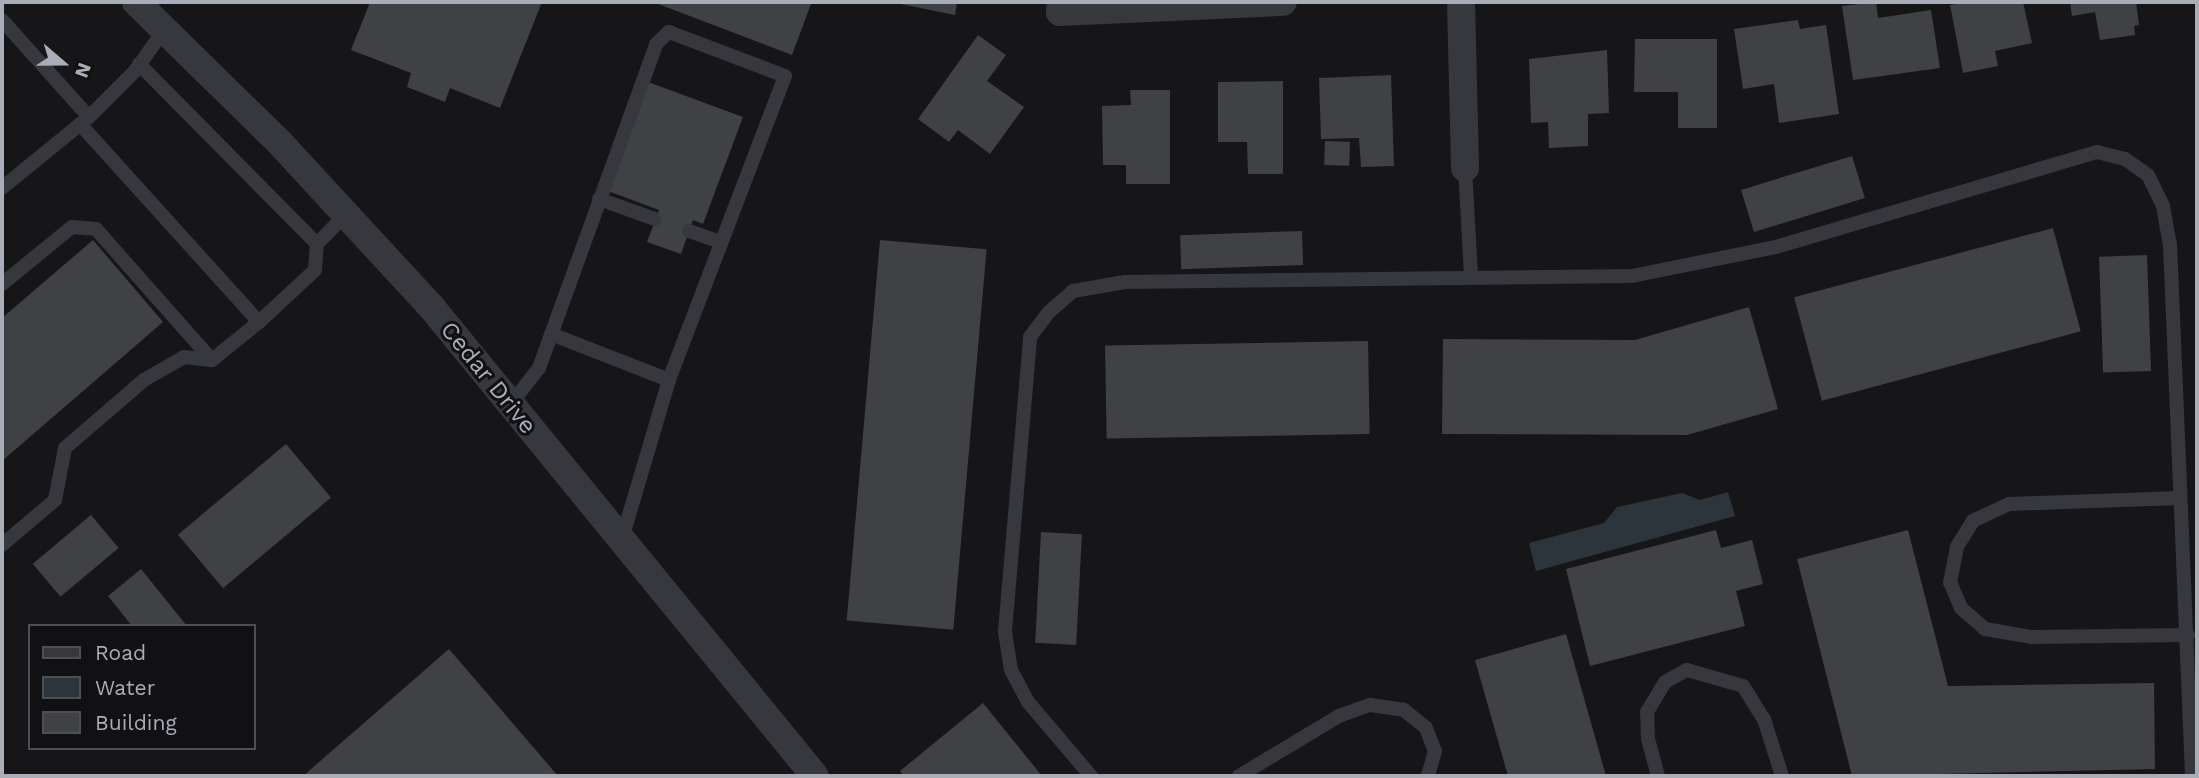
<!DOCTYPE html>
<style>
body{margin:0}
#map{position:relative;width:2199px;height:778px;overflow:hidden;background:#161618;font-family:"Work Sans",sans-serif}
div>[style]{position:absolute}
.water>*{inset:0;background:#2c353c}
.building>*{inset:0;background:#404145;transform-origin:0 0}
.lane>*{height:14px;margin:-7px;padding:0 7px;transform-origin:7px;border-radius:7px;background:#37383d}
.street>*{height:28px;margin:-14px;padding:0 14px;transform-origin:14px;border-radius:14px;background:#37383d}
span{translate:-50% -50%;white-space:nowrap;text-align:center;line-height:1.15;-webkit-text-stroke:6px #111113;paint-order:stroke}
.street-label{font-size:24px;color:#a8adb8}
.frame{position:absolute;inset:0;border:4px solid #a8adb8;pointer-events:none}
.legend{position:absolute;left:28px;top:624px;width:228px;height:126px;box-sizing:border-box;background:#111113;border:2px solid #4d4f55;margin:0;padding:9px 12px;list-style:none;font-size:21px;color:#a8adb8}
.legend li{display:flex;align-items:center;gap:14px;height:35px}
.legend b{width:35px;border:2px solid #4d4f55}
.north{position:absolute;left:28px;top:28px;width:70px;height:70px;-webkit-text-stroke:5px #111113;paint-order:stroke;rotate:110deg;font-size:19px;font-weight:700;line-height:28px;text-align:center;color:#a8adb8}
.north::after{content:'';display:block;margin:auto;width:24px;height:32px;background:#a8adb8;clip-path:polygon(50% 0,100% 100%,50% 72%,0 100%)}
</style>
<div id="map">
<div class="water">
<div style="clip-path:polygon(1728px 492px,1735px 516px,1536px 571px,1529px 543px,1604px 523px,1617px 507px,1682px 493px,1700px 500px)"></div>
</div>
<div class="building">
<div style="clip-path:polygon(370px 2px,542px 2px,500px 108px,450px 88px,445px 102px,407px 87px,411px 73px,351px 50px)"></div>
<div style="clip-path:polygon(653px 2px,806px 2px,811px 4px,792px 55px)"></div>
<div style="clip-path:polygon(891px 2px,957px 2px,955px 15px)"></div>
<div style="clip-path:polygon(1876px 2px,1878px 18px,1931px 10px,1940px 68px,1853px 80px,1842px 6px)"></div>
<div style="clip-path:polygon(1969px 2px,2023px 2px,2032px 43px,1995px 51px,1998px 66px,1963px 73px,1950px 5px)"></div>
<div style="clip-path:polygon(2070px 2px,2136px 2px,2139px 25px,2134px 26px,2135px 35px,2100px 40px,2095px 12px,2072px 16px)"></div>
<div style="clip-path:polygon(1798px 20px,1800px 29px,1826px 25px,1839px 114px,1779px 123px,1774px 84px,1743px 89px,1734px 29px)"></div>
<div style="clip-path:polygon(978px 35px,1006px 55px,987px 81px,1024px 107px,990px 154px,958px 130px,949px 142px,918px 119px)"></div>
<div style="clip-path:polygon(1635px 39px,1717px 39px,1717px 128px,1678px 128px,1678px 92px,1634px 92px)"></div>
<div style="clip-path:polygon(1607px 50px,1609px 113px,1588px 114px,1588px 146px,1549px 148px,1548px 122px,1531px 123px,1529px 59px)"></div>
<div style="clip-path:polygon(1391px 75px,1394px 166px,1361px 167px,1359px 138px,1321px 139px,1319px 78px)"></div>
<div style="clip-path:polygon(1283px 81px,1283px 174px,1248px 174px,1247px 142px,1218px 142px,1218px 82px)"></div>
<div style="clip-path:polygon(648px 82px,743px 117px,703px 224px,693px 220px,681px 254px,647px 242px,659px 210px,608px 191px)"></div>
<div style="clip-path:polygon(1130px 90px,1170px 90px,1170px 184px,1126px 184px,1126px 165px,1103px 165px,1102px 106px,1131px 105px)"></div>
<div style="left:1325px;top:141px;width:25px;height:24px;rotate:2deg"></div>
<div style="left:1852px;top:156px;width:44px;height:116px;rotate:73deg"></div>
<div style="left:2053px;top:228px;width:107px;height:268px;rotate:75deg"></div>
<div style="left:1302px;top:231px;width:34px;height:122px;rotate:88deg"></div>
<div style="clip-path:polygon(93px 240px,163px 322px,2px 461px,2px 318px)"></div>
<div style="left:880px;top:240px;width:107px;height:382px;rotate:5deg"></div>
<div style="left:2147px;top:255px;width:116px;height:48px;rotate:88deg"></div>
<div style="clip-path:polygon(1749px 307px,1778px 409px,1687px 435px,1442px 434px,1443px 339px,1635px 340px)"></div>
<div style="left:1368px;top:341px;width:93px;height:263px;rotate:89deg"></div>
<div style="left:286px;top:444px;width:70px;height:141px;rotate:50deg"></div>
<div style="left:91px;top:515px;width:43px;height:76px;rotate:50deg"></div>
<div style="clip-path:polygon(1716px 530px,1721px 548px,1752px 540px,1763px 584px,1736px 591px,1745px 626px,1590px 666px,1566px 569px)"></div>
<div style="clip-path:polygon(1908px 530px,1948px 686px,2154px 683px,2155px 769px,1852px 776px,1797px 559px)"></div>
<div style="left:1041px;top:532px;width:41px;height:111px;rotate:3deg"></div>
<div style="clip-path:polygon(141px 569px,187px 626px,132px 626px,108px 596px)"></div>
<div style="clip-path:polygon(1566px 634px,1606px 776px,1508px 776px,1475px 660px)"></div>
<div style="clip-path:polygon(449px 649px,558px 776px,303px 776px)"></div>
<div style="clip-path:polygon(983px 703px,1042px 776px,904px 776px,900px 771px)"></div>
</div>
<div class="lane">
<div style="left:2px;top:20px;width:130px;rotate:48.1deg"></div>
<div style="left:89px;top:117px;width:112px;rotate:140.8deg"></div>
<div style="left:139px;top:64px;width:253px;rotate:45.3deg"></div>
<div style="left:89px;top:117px;width:65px;rotate:-45deg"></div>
<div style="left:135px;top:71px;width:50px;rotate:-54.7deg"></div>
<div style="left:80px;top:124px;width:267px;rotate:47.9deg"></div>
<div style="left:259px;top:322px;width:76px;rotate:-42.9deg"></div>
<div style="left:315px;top:270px;width:26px;rotate:-86deg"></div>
<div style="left:317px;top:244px;width:42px;rotate:-46deg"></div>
<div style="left:1465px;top:168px;width:109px;rotate:86.8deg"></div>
<div style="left:599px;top:199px;width:59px;rotate:19.7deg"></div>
<div style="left:689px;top:231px;width:34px;rotate:19deg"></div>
<div style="left:2px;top:284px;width:90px;rotate:-39.2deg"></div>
<div style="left:72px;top:227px;width:24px;rotate:5deg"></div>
<div style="left:96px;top:229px;width:175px;rotate:48.5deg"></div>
<div style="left:551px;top:334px;width:127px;rotate:21.3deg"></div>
<div style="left:510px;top:405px;width:47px;rotate:-51.9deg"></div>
<div style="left:539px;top:368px;width:344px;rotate:-70.1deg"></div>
<div style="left:656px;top:44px;width:18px;rotate:-43deg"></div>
<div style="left:669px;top:32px;width:124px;rotate:20.8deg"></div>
<div style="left:785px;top:76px;width:325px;rotate:110.9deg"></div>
<div style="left:669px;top:380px;width:169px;rotate:106.5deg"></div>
<div style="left:2180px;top:498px;width:171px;rotate:178deg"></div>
<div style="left:2009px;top:504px;width:40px;rotate:155deg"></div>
<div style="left:1973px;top:521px;width:31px;rotate:122deg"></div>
<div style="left:1957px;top:547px;width:36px;rotate:101deg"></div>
<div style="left:1950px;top:582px;width:28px;rotate:67deg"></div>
<div style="left:1961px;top:608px;width:32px;rotate:41deg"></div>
<div style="left:1985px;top:629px;width:48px;rotate:9.7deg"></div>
<div style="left:2032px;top:637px;width:156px;rotate:-0.7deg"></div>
<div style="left:2px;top:545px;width:70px;rotate:-40.3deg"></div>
<div style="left:55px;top:500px;width:53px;rotate:-79.1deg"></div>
<div style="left:65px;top:448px;width:104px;rotate:-40.7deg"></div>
<div style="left:144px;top:380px;width:46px;rotate:-29.9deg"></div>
<div style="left:184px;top:357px;width:28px;rotate:6deg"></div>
<div style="left:212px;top:360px;width:60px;rotate:-39deg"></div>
<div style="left:1091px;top:776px;width:97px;rotate:-130.4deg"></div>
<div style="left:1028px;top:702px;width:36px;rotate:-118deg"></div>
<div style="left:1011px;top:670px;width:39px;rotate:-99deg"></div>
<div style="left:1005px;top:631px;width:295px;rotate:-85.1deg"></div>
<div style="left:1030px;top:337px;width:31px;rotate:-53deg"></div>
<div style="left:1049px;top:312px;width:32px;rotate:-41deg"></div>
<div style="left:1073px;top:291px;width:53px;rotate:-9.8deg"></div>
<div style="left:1125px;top:282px;width:507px;rotate:-0.68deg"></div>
<div style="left:1632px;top:276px;width:147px;rotate:-11.4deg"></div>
<div style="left:1776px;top:247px;width:335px;rotate:-16.5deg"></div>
<div style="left:2097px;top:152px;width:29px;rotate:14deg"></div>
<div style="left:2125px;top:159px;width:28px;rotate:35deg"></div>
<div style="left:2148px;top:175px;width:34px;rotate:64deg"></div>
<div style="left:2163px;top:206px;width:39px;rotate:80deg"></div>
<div style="left:2170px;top:244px;width:532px;rotate:87.63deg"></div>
<div style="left:1239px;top:776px;width:117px;rotate:-31deg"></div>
<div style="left:1339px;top:716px;width:33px;rotate:-20deg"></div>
<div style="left:1370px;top:705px;width:34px;rotate:8deg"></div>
<div style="left:1404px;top:710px;width:28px;rotate:39deg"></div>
<div style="left:1426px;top:728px;width:25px;rotate:69deg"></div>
<div style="left:1435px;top:751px;width:26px;rotate:106deg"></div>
<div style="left:1658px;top:776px;width:39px;rotate:-105deg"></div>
<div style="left:1648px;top:738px;width:26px;rotate:-92deg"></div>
<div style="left:1647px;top:712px;width:35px;rotate:-59deg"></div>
<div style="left:1665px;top:682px;width:25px;rotate:-29deg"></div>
<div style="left:1687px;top:670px;width:58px;rotate:15.9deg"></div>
<div style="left:1743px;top:686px;width:39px;rotate:58deg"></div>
<div style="left:1764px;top:719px;width:60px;rotate:72.5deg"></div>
</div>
<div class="street">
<div style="left:136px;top:2px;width:202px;rotate:44.4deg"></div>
<div style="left:280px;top:143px;width:226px;rotate:47.3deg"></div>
<div style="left:433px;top:309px;width:603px;rotate:50.72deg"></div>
<div style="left:1061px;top:2px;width:10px;rotate:96deg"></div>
<div style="left:1060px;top:12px;width:223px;rotate:-2.6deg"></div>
<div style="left:1461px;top:2px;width:166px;rotate:88.6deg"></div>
</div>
<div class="street-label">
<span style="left:488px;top:378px;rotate:51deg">Cedar Drive</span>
</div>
<div class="frame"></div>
<ul class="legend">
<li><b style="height:9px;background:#37383d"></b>Road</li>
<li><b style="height:19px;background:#2c353c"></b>Water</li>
<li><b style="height:19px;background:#404145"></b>Building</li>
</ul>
<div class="north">N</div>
</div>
